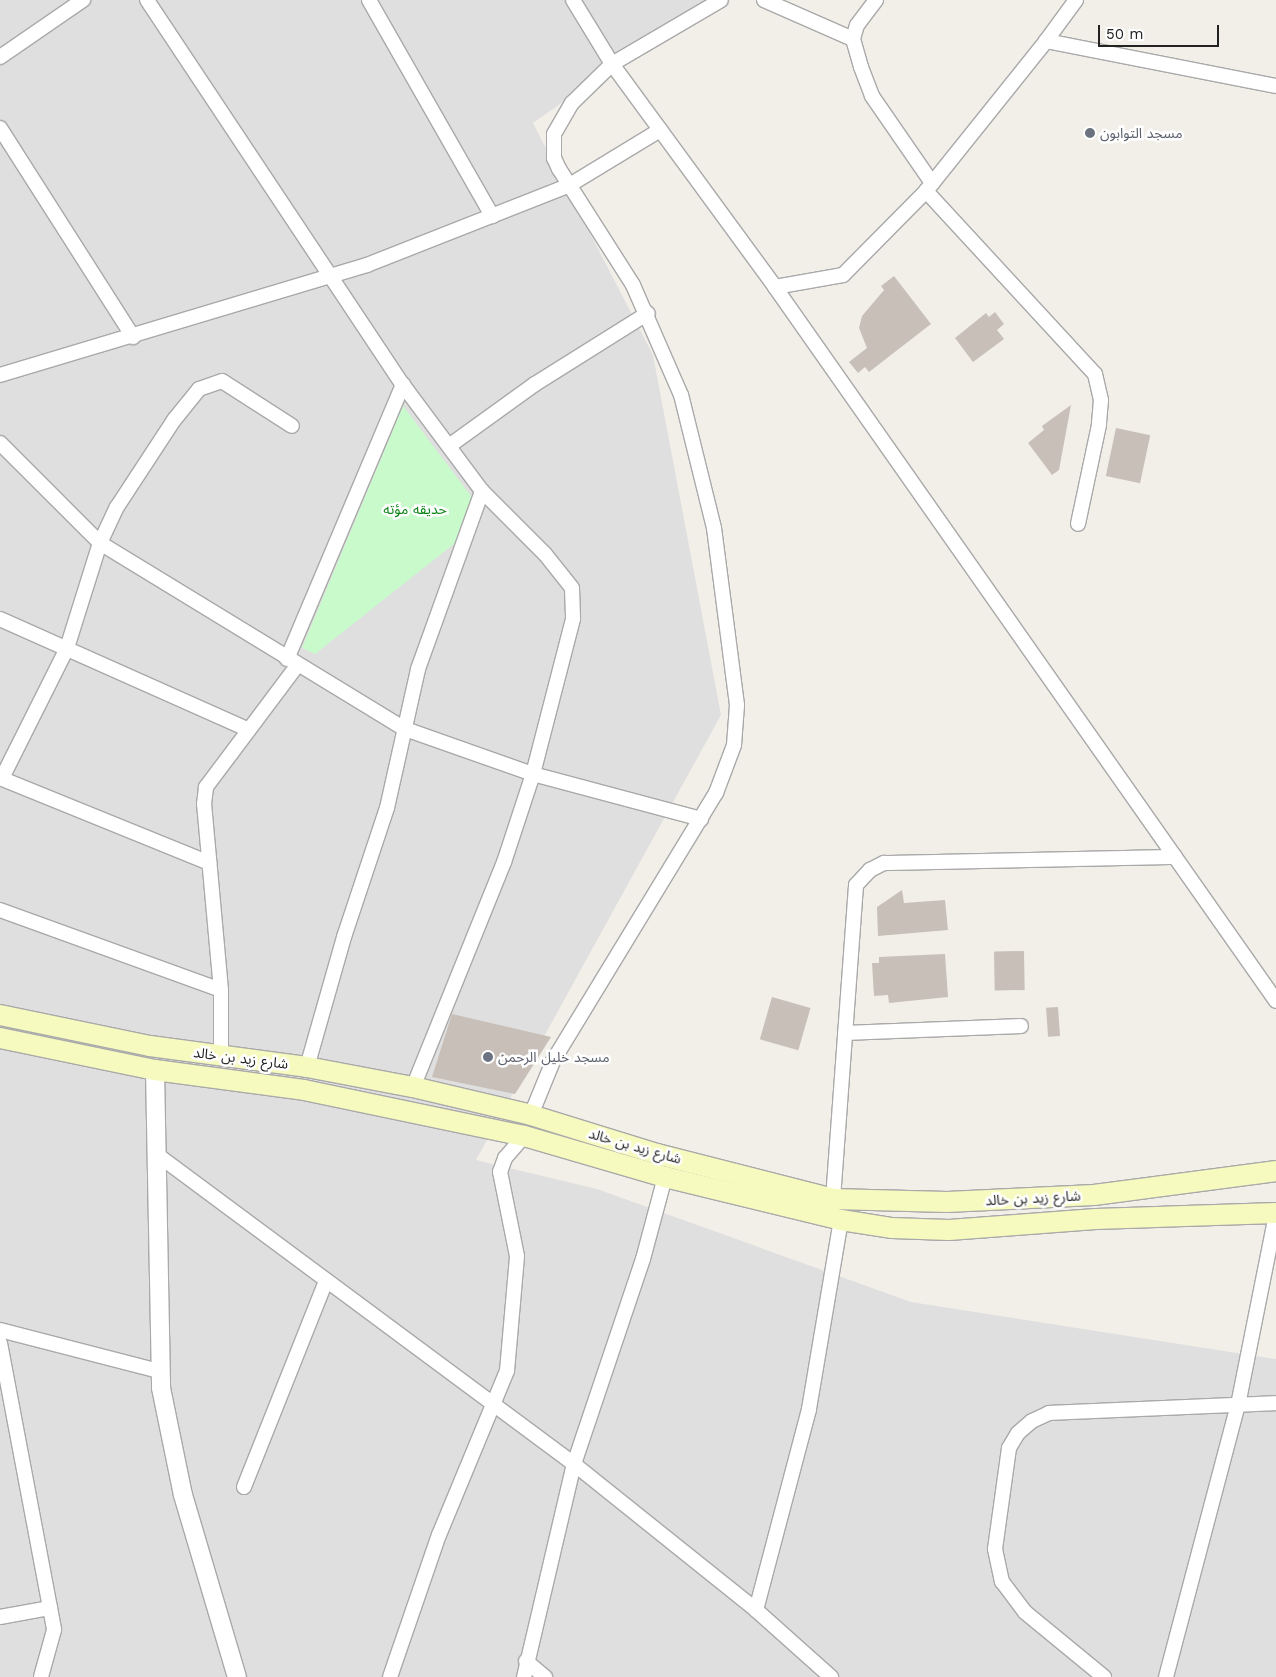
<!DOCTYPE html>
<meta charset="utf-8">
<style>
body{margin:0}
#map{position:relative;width:1276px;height:1677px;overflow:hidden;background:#f2efe9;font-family:"Work Sans","Noto Sans Arabic",sans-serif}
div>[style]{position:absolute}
.residential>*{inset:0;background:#e0dfdf}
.park>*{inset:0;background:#c8facc}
.building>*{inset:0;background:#c7bfb8;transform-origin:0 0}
.roads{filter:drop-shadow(1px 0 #a9a9a9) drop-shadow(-1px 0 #a9a9a9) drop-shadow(0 1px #a9a9a9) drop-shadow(0 -1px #a9a9a9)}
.minor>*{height:14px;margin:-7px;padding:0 7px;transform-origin:7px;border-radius:7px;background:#fff}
.tertiary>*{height:18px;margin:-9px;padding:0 9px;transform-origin:9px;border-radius:9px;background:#fff}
.secondary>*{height:20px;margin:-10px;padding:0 10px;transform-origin:10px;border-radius:10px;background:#f7fabf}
.dots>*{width:14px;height:14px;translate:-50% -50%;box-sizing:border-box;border:2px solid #fff;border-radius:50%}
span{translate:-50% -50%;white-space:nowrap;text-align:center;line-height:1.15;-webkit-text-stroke:5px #fff;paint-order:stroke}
.worship-label{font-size:14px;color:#5b616d}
.left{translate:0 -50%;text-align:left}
.park-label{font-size:14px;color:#0c8416}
.street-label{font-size:14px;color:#222}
.scale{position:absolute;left:1098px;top:25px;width:121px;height:22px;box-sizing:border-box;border:2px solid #222;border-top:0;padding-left:6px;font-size:15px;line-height:18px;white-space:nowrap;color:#222;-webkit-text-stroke:4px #fff;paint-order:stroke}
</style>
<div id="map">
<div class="residential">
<div style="clip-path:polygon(0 0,707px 0,533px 123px,653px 355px,721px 715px,476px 1160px,597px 1189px,911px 1302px,1276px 1359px,1276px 1677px,0 1677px)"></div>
</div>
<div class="park">
<div style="clip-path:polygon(403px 406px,471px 496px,471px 507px,459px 540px,315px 654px,302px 648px)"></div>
</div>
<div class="building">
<div style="clip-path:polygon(894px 276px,931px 324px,869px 372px,865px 367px,858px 373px,849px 362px,867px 348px,859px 328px,862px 316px,884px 290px,881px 286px)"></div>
<div style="clip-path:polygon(995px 312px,1004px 324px,997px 330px,1004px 339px,973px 362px,955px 338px,986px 313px,989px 317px)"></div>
<div style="clip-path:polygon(1071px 405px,1059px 470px,1052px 475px,1028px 443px,1044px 430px,1042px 426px)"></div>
<div style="left:1116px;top:428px;width:35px;height:49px;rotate:12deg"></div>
<div style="clip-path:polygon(902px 890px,904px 903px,945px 900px,948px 930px,878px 936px,877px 907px)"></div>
<div style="left:1024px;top:951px;width:39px;height:30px;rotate:89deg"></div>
<div style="clip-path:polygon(945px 954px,948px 997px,889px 1003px,888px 995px,874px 996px,872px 963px,879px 963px,879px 957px)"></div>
<div style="left:772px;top:997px;width:40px;height:44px;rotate:16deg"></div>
<div style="left:1058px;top:1007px;width:29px;height:12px;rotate:86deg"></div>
<div style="clip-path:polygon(452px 1014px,551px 1037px,515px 1094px,432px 1077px)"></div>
</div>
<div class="roads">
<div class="minor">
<div style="left:147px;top:0;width:462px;rotate:56.4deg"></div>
<div style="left:403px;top:385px;width:132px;rotate:53.3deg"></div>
<div style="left:482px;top:491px;width:89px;rotate:45deg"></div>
<div style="left:545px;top:554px;width:43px;rotate:51.5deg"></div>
<div style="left:572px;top:588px;width:31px;rotate:88deg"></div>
<div style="left:573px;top:619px;width:160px;rotate:104.5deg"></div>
<div style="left:533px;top:774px;width:93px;rotate:108.2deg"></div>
<div style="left:504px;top:862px;width:243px;rotate:112deg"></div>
<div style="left:369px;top:0;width:249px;rotate:60.3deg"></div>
<div style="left:573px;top:0;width:75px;rotate:58.6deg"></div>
<div style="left:612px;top:64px;width:276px;rotate:53.8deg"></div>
<div style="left:775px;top:287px;width:69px;rotate:-10deg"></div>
<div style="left:843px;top:275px;width:118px;rotate:-45.3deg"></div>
<div style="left:926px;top:191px;width:192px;rotate:-51.3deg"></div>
<div style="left:764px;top:0;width:97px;rotate:23.7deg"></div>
<div style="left:876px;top:0;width:31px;rotate:127deg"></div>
<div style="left:857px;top:25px;width:15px;rotate:106deg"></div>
<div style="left:853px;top:39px;width:29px;rotate:74deg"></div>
<div style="left:861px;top:67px;width:31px;rotate:69deg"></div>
<div style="left:872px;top:96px;width:106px;rotate:55.4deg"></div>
<div style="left:1076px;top:0;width:51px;rotate:126.2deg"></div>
<div style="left:1046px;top:41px;width:234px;rotate:11.1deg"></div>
<div style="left:0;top:57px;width:101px;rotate:-34.5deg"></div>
<div style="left:0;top:128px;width:248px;rotate:57.5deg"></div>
<div style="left:926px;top:191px;width:249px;rotate:47.3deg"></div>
<div style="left:1095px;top:374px;width:27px;rotate:77deg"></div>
<div style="left:1101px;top:400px;width:25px;rotate:95deg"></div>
<div style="left:1099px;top:425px;width:101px;rotate:102deg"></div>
<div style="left:775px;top:287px;width:872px;rotate:54.94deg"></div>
<div style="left:0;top:375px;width:383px;rotate:-16.7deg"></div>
<div style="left:367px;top:265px;width:216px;rotate:-21.5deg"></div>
<div style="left:568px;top:186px;width:108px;rotate:-31.3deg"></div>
<div style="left:0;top:443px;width:141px;rotate:45deg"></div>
<div style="left:100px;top:543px;width:357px;rotate:31.4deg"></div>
<div style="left:405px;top:729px;width:136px;rotate:19.4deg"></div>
<div style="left:533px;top:774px;width:174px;rotate:15deg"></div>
<div style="left:449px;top:446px;width:106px;rotate:-35.8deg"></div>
<div style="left:535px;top:384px;width:133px;rotate:-32.1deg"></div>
<div style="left:0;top:619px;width:270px;rotate:24deg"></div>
<div style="left:287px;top:659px;width:298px;rotate:-67.1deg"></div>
<div style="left:0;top:778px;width:226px;rotate:22.1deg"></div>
<div style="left:2px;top:778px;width:145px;rotate:-63.4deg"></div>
<div style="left:67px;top:648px;width:110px;rotate:-72.6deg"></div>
<div style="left:100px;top:543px;width:40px;rotate:-65deg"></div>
<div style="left:117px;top:507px;width:104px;rotate:-56.8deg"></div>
<div style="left:174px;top:420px;width:40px;rotate:-51deg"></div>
<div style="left:199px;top:389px;width:24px;rotate:-19deg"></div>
<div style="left:222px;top:381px;width:83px;rotate:32.7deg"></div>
<div style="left:0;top:910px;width:235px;rotate:19.9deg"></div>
<div style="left:845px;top:1033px;width:176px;rotate:-2.3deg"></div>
<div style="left:221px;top:1056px;width:66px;rotate:-90deg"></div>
<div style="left:221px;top:990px;width:187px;rotate:-95.2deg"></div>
<div style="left:204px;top:804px;width:17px;rotate:-83deg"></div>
<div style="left:206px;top:787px;width:151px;rotate:-53.1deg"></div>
<div style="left:307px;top:1067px;width:135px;rotate:-74.1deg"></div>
<div style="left:344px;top:937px;width:136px;rotate:-71.6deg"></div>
<div style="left:387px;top:808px;width:142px;rotate:-77.4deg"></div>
<div style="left:418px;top:669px;width:189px;rotate:-70.2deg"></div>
<div style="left:531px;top:1115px;width:58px;rotate:-67.8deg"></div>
<div style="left:553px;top:1061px;width:314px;rotate:-58.7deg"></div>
<div style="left:716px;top:793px;width:51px;rotate:-69.4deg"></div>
<div style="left:734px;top:745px;width:40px;rotate:-85.7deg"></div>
<div style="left:737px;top:705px;width:178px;rotate:-97.4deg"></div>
<div style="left:714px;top:528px;width:137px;rotate:-103.9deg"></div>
<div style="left:681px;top:395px;width:120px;rotate:-113.6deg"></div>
<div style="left:633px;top:285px;width:138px;rotate:-122.5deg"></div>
<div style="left:559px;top:169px;width:12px;rotate:-114deg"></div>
<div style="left:554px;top:158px;width:24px;rotate:-90deg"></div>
<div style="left:554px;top:134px;width:36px;rotate:-60deg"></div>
<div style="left:572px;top:103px;width:56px;rotate:-44.3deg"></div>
<div style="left:612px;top:64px;width:126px;rotate:-30.4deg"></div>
<div style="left:159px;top:1156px;width:517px;rotate:36.58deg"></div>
<div style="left:574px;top:1464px;width:233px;rotate:38.7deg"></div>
<div style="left:756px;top:1610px;width:101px;rotate:41.8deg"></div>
<div style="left:833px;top:1199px;width:315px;rotate:-85.8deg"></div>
<div style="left:856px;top:885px;width:21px;rotate:-47deg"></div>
<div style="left:870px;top:870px;width:16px;rotate:-27deg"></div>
<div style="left:884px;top:863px;width:291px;rotate:-1.2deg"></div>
<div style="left:0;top:1330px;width:164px;rotate:14.5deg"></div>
<div style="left:0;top:1343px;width:292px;rotate:79.3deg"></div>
<div style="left:54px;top:1630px;width:49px;rotate:105.5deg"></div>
<div style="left:244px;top:1487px;width:222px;rotate:-68.3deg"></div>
<div style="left:756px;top:1610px;width:208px;rotate:-75.2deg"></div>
<div style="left:809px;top:1409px;width:192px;rotate:-80.4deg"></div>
<div style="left:0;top:1617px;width:51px;rotate:-10.2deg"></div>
<div style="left:526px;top:1661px;width:25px;rotate:40deg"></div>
<div style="left:390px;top:1677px;width:150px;rotate:-71deg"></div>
<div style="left:439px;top:1535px;width:178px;rotate:-67.5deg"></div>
<div style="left:507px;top:1371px;width:115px;rotate:-85deg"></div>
<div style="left:517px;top:1256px;width:86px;rotate:-101.4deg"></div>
<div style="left:500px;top:1172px;width:15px;rotate:-70deg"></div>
<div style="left:505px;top:1158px;width:29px;rotate:-49deg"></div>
<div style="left:524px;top:1677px;width:219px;rotate:-76.8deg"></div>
<div style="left:574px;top:1464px;width:216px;rotate:-71.4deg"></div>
<div style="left:643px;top:1259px;width:85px;rotate:-75deg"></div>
<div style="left:1104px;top:1677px;width:102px;rotate:-140.6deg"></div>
<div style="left:1025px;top:1612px;width:38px;rotate:-127deg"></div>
<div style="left:1002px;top:1582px;width:34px;rotate:-102deg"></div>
<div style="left:995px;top:1549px;width:102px;rotate:-82.1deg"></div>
<div style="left:1009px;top:1448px;width:17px;rotate:-59deg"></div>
<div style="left:1018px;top:1433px;width:18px;rotate:-41deg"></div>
<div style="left:1032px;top:1421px;width:19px;rotate:-25deg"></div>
<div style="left:1049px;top:1413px;width:227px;rotate:-2.5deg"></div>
<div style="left:1166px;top:1677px;width:281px;rotate:-75.2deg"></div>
<div style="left:1238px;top:1405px;width:195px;rotate:-78.7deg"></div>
</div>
<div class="tertiary">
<div style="left:155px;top:1070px;width:318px;rotate:88.9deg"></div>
<div style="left:161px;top:1388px;width:109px;rotate:78.4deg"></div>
<div style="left:183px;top:1495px;width:190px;rotate:73.5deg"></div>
</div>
<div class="secondary">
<div style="left:0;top:1015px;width:153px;rotate:11.7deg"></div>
<div style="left:150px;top:1046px;width:158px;rotate:7.6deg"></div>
<div style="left:307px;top:1067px;width:108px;rotate:10.7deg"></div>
<div style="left:413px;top:1087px;width:121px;rotate:13.3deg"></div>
<div style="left:531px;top:1115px;width:132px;rotate:17.2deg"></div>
<div style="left:657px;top:1154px;width:182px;rotate:14.3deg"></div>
<div style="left:833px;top:1199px;width:114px;rotate:1.5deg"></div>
<div style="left:947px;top:1202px;width:147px;rotate:-2.7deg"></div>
<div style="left:1094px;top:1195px;width:184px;rotate:-7.5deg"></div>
<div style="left:0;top:1038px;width:158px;rotate:11.7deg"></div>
<div style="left:155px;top:1070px;width:150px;rotate:7.6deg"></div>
<div style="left:304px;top:1090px;width:225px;rotate:11.8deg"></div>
<div style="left:524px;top:1136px;width:147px;rotate:16.2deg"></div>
<div style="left:665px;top:1177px;width:181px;rotate:13.7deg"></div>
<div style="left:841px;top:1220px;width:52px;rotate:8.9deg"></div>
<div style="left:892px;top:1228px;width:57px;rotate:2deg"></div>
<div style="left:949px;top:1230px;width:147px;rotate:-4.3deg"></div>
<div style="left:1096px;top:1219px;width:180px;rotate:-1.9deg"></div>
</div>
</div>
<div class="dots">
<div style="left:1090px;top:133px;background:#6b7280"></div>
<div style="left:488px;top:1057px;background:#6b7280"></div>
</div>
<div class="worship-label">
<span class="left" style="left:1100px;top:133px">مسجد التوابون</span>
<span class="left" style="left:498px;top:1057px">مسجد خليل الرحمن</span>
</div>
<div class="park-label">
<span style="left:415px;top:509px">حديقه مؤته</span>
</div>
<div class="street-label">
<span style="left:241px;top:1058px;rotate:7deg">شارع زيد بن خالد</span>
<span style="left:635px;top:1146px;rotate:16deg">شارع زيد بن خالد</span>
<span style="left:1033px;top:1198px;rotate:-3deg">شارع زيد بن خالد</span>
</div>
<div class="scale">50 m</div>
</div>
